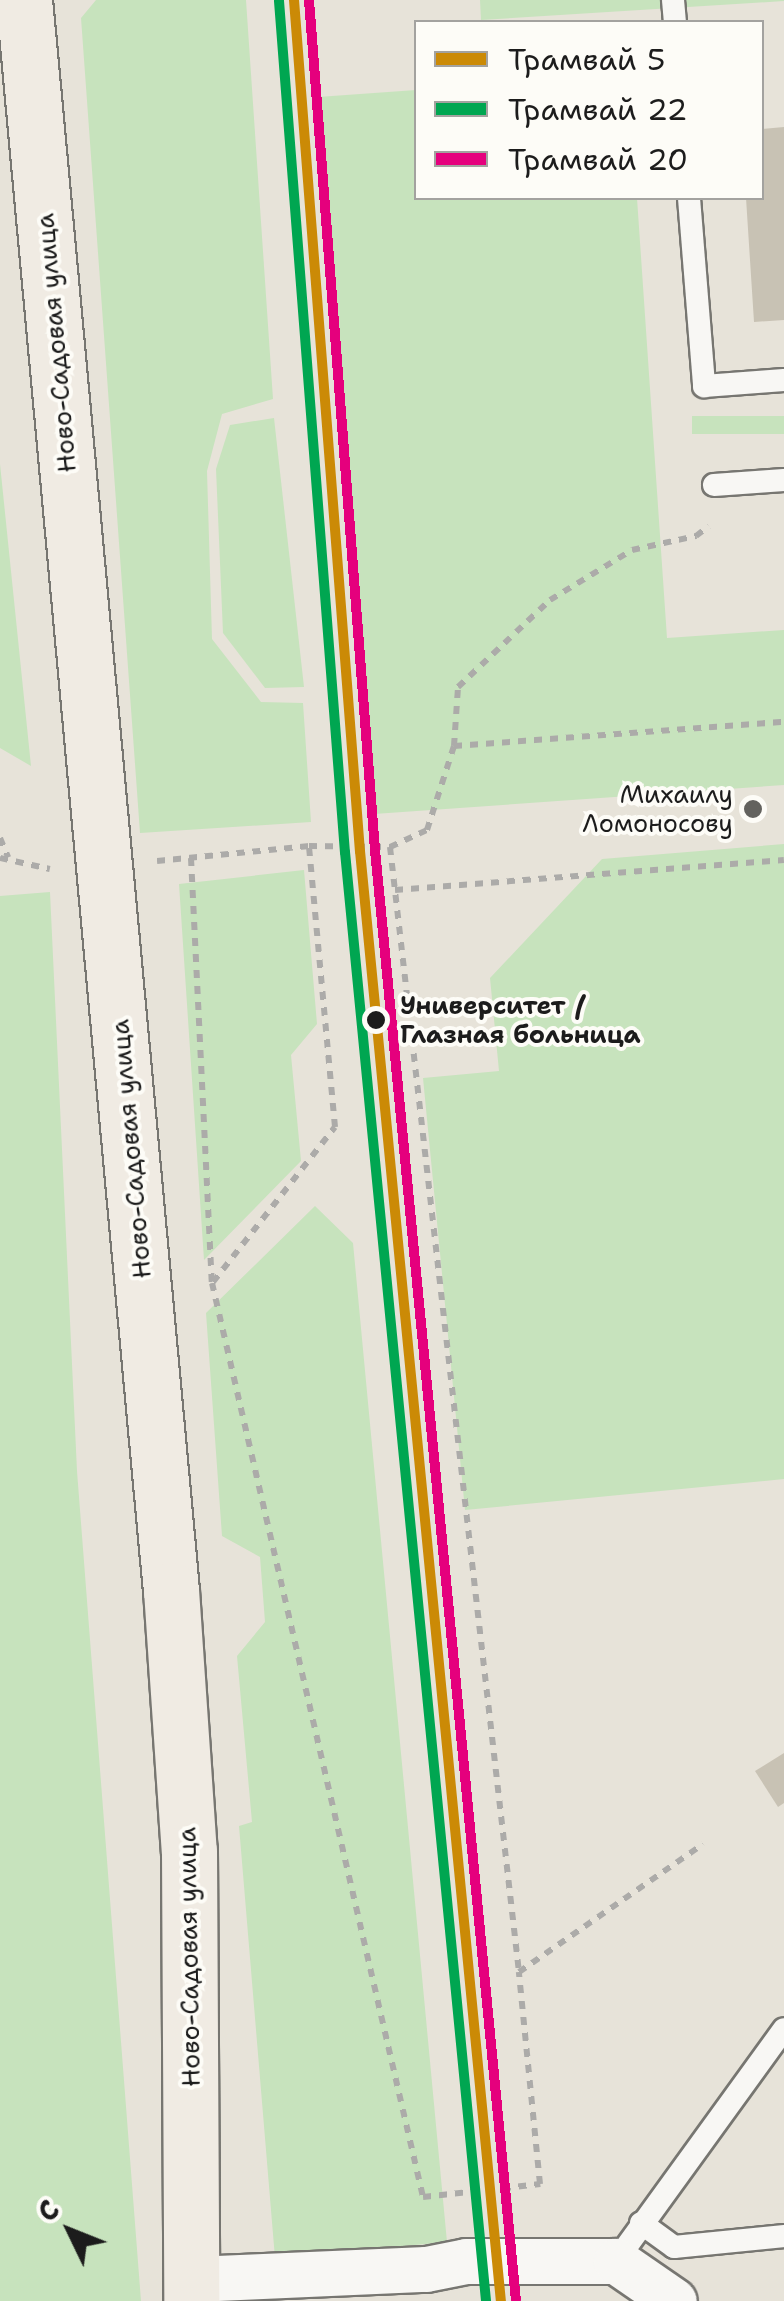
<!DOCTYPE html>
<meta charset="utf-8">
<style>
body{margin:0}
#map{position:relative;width:784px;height:2301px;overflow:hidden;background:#e7e3d9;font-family:"Shantell Sans",sans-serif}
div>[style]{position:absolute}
.green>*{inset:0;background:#c7e3bd;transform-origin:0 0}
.building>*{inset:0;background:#c8c2b4}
.path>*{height:6px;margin-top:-3px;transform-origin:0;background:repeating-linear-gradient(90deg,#acaba9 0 8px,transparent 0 16px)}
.roads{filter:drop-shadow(2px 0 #777671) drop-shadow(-2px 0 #777671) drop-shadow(0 2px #777671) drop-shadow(0 -2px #777671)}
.lane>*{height:22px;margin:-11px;padding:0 11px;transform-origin:11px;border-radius:11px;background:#f8f7f4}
.street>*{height:45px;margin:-22.5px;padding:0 22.5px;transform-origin:22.5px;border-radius:22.5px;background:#f8f7f4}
.primary>*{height:55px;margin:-27.5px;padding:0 27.5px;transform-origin:27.5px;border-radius:27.5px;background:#f0ebe3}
.tram-1>*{height:10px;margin:-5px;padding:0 5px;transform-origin:5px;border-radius:5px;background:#cb8a06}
.tram-2>*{height:10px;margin:-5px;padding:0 5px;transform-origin:5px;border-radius:5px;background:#00a651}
.tram-3>*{height:10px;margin:-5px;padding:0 5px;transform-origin:5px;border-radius:5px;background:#e5007d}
.dots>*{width:28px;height:28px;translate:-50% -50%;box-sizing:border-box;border:5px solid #fdfcf7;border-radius:50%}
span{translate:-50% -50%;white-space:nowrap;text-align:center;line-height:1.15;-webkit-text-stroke:8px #fdfcf7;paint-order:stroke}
.street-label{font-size:25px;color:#1c1c1c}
.poi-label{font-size:25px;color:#1c1c1c}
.right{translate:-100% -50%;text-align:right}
.stop-label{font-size:25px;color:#1c1c1c;font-weight:700}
.left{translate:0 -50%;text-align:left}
.legend{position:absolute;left:414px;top:20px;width:350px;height:180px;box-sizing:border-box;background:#fdfcf7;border:2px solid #a3a29f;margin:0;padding:12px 18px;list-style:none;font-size:30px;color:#1c1c1c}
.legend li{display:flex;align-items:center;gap:20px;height:50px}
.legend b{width:50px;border:2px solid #a3a29f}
.north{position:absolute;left:20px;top:2181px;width:100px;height:100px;-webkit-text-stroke:8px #fdfcf7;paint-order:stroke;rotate:313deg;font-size:28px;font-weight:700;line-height:40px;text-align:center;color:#1c1c1c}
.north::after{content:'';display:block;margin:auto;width:35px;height:45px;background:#1c1c1c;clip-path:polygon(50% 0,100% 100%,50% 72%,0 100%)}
</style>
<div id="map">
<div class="green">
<div style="clip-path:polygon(96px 0,246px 0,273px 399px,222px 414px,207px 471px,212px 639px,261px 702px,303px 703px,311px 822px,140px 833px,81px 18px)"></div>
<div style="clip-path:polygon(480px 0,784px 0,784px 1px,481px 20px)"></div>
<div style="clip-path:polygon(416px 90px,417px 198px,637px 198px,667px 638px,784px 630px,784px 785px,374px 814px,318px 97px)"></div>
<div style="left:784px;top:416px;width:18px;height:92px;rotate:90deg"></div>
<div style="clip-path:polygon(274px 418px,304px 687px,265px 688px,223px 633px,216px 469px,230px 425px)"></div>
<div style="clip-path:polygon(0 464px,31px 766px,0 748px)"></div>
<div style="clip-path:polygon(784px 844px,784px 1479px,465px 1510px,423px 1078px,499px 1071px,490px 978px,602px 859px)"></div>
<div style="clip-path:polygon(304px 870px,317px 1024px,291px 1055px,301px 1161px,204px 1260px,179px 884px)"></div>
<div style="clip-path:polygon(50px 892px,77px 1471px,141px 2301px,0 2301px,0 896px)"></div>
<div style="clip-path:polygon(315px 1206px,353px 1243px,447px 2242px,275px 2258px,239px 1826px,252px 1822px,237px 1656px,265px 1622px,260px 1557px,222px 1536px,206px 1313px)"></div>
</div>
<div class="building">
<div style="clip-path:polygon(784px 127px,784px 320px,754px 322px,746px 198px,762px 198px,762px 129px)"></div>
<div style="clip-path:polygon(784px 1753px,784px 1803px,778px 1807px,755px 1771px)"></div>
</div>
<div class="path">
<div style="left:454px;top:746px;width:59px;rotate:-86.1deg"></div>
<div style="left:458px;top:687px;width:127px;rotate:-43.4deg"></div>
<div style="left:550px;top:600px;width:96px;rotate:-31.4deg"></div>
<div style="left:632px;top:550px;width:66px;rotate:-12.3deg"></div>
<div style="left:696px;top:536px;width:16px;rotate:-38deg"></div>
<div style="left:0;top:838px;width:21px;rotate:67deg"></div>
<div style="left:390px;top:847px;width:1132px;rotate:83.46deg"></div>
<div style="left:519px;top:1972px;width:224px;rotate:-34.8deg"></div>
<div style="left:0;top:858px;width:51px;rotate:12.4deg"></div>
<div style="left:191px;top:858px;width:426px;rotate:87.2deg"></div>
<div style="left:212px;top:1283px;width:938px;rotate:77deg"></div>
<div style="left:423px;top:2197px;width:118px;rotate:-6.3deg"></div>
<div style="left:540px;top:2184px;width:213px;rotate:-95.7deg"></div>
<div style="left:157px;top:861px;width:153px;rotate:-5.6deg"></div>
<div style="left:309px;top:846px;width:81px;rotate:0.7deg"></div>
<div style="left:390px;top:847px;width:41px;rotate:-24.7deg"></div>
<div style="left:427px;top:830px;width:88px;rotate:-72.2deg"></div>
<div style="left:454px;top:746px;width:331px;rotate:-4.2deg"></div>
<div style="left:395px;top:890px;width:390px;rotate:-4.4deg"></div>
<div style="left:213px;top:1282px;width:197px;rotate:-51.8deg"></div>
<div style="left:335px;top:1127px;width:282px;rotate:-95.3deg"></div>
</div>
<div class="roads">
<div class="lane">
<div style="left:673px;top:0;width:22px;rotate:85deg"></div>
<div style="left:689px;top:198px;width:189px;rotate:85.4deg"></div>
<div style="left:704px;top:386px;width:80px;rotate:-4.3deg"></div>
<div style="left:714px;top:485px;width:70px;rotate:-4.1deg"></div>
<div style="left:641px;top:2223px;width:41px;rotate:36deg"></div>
<div style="left:674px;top:2247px;width:111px;rotate:-5.7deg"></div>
<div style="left:616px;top:2261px;width:286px;rotate:-54.1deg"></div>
</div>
<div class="street">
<div style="left:194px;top:2279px;width:232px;rotate:-2.5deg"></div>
<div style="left:426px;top:2269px;width:41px;rotate:-11.3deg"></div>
<div style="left:466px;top:2261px;width:150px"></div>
<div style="left:616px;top:2261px;width:70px;rotate:34.6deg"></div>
</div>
<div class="primary">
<div style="left:24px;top:0;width:1597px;rotate:84.72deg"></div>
<div style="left:171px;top:1590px;width:262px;rotate:86.1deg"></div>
<div style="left:189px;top:1851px;width:450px;rotate:89.7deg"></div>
</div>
</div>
<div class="tram-1">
<div style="left:294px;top:0;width:854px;rotate:85.57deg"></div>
<div style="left:360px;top:851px;width:1457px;rotate:84.45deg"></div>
</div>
<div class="tram-2">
<div style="left:279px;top:1px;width:854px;rotate:85.57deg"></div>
<div style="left:345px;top:852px;width:1456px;rotate:84.44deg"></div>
</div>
<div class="tram-3">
<div style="left:309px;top:0;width:853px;rotate:85.56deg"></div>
<div style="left:375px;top:850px;width:1457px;rotate:84.45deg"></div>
</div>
<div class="dots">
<div style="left:753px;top:809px;background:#63625e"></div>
<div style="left:376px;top:1020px;background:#1c1c1c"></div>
</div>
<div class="street-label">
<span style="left:56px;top:343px;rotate:-95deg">Ново-Садовая улица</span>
<span style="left:131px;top:1149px;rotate:-95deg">Ново-Садовая улица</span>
<span style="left:189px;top:1957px;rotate:-91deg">Ново-Садовая улица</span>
</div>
<div class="poi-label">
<span class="right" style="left:733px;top:809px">Михаилу<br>Ломоносову</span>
</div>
<div class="stop-label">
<span class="left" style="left:400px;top:1020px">Университет /<br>Глазная больница</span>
</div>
<ul class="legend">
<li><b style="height:12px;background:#cb8a06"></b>Трамвай 5</li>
<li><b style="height:12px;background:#00a651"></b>Трамвай 22</li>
<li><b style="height:12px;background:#e5007d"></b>Трамвай 20</li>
</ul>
<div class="north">С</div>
</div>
